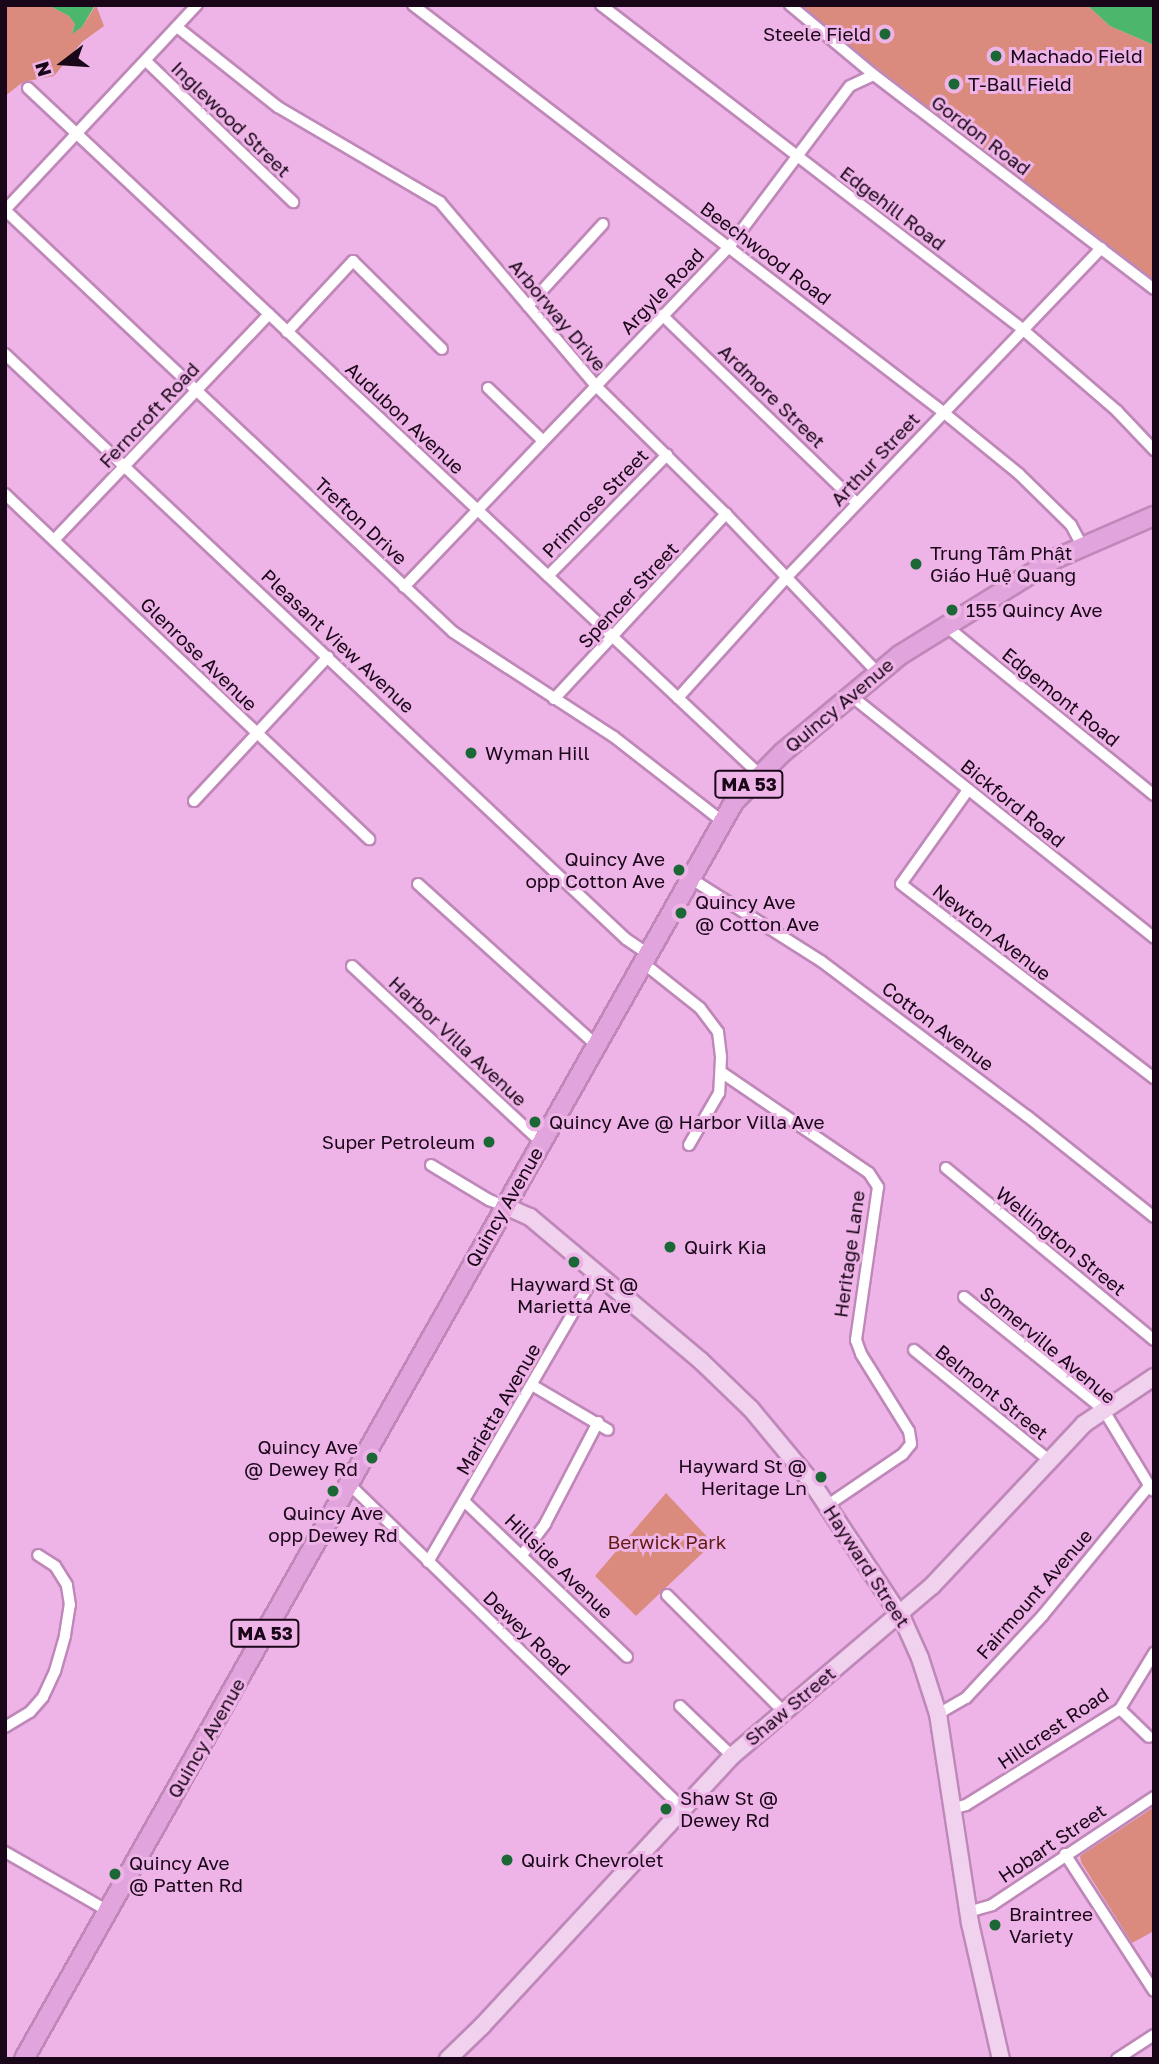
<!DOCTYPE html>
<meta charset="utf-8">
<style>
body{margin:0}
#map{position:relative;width:1159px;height:2064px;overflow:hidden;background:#eeb4e7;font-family:"Golos Text",sans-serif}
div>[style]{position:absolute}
.green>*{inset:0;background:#db8b7d}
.water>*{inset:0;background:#4cb76c}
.roads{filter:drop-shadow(2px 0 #bf88b9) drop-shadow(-2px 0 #bf88b9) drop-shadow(0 2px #bf88b9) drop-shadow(0 -2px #bf88b9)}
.street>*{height:10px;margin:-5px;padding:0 5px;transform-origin:5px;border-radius:5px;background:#fff}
.secondary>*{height:16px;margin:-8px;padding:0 8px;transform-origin:8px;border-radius:8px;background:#f0d1ee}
.primary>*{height:18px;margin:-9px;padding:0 9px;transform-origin:9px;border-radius:9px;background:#e2a4dc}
.dots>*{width:19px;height:19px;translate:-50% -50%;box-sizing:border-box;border:4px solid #eeb4e7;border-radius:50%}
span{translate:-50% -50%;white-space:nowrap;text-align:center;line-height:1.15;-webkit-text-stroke:6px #eeb4e7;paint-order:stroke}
.shield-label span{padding:2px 5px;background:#eeb4e7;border:2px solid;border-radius:5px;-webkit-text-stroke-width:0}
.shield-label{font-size:18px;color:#190618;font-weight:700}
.poi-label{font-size:19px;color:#190618}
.right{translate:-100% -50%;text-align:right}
.left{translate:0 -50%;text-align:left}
.street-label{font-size:19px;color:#190618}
.park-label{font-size:19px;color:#621a11}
.frame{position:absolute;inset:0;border:7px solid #190618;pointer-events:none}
.north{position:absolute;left:28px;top:28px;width:70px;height:70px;-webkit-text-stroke:5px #eeb4e7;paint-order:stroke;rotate:253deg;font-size:19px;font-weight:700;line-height:28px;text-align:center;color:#190618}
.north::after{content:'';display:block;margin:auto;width:24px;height:32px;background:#190618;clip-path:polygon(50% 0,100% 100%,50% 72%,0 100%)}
</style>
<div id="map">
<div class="green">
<div style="clip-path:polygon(5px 5px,48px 5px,69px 16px,75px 24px,72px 33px,82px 27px,96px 5px,104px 26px,82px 42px,54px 76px,23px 82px,5px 96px)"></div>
<div style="clip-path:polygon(796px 5px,1087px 5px,1110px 26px,1154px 45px,1154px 282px)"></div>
<div style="clip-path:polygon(666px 1493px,713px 1543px,636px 1616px,595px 1576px)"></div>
<div style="clip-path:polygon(1154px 1807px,1154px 1931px,1132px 1943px,1081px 1862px,1080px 1856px)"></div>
</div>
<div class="water">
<div style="clip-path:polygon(48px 5px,95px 5px,82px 27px,72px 34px,75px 24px,69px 16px)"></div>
<div style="clip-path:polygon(1087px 5px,1154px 5px,1154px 45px,1110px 26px)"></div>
</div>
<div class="roads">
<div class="street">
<div style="left:413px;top:5px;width:668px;rotate:37.52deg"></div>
<div style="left:943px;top:412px;width:98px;rotate:39.2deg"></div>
<div style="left:1019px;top:474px;width:73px;rotate:44.4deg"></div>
<div style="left:1071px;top:525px;width:24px;rotate:62deg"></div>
<div style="left:601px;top:5px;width:530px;rotate:37.56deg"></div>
<div style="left:1021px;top:328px;width:127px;rotate:40.8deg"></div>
<div style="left:1117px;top:411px;width:54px;rotate:46.5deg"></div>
<div style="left:790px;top:5px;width:109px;rotate:39.8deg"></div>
<div style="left:874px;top:75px;width:352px;rotate:37.4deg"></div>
<div style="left:177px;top:27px;width:129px;rotate:38.4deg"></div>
<div style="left:278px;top:107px;width:188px;rotate:30.4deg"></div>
<div style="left:440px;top:202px;width:240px;rotate:49.7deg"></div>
<div style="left:595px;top:385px;width:184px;rotate:44.6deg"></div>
<div style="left:726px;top:514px;width:219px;rotate:46.3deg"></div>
<div style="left:146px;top:61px;width:204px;rotate:43.8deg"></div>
<div style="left:28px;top:88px;width:1002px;rotate:43.18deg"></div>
<div style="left:5px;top:210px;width:615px;rotate:43.29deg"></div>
<div style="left:453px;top:632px;width:192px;rotate:33.1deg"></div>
<div style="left:614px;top:737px;width:137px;rotate:37.9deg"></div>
<div style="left:5px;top:210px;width:281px;rotate:-46.9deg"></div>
<div style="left:528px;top:306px;width:111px;rotate:-47.6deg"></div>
<div style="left:662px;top:315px;width:271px;rotate:44deg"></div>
<div style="left:287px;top:332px;width:97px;rotate:-47.1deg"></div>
<div style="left:353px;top:261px;width:125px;rotate:44.7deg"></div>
<div style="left:5px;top:354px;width:853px;rotate:43.29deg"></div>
<div style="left:626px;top:939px;width:25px;rotate:34deg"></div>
<div style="left:488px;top:388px;width:76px;rotate:43.9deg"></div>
<div style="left:5px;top:494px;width:502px;rotate:43.46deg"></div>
<div style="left:54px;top:540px;width:312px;rotate:-46.4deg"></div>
<div style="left:548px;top:576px;width:170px;rotate:-45.5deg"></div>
<div style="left:404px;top:587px;width:470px;rotate:-46.3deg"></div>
<div style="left:729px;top:247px;width:201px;rotate:-53.1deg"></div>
<div style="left:850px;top:86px;width:26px;rotate:-25deg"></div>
<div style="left:946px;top:626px;width:268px;rotate:39.1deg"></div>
<div style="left:850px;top:695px;width:389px;rotate:38.6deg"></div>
<div style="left:678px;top:698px;width:163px;rotate:-48deg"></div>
<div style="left:787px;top:577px;width:455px;rotate:-46.3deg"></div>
<div style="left:554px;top:699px;width:253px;rotate:-47.1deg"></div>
<div style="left:968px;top:790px;width:115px;rotate:125.5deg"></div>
<div style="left:901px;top:884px;width:319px;rotate:37.5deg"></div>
<div style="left:194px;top:801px;width:197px;rotate:-47.1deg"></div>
<div style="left:690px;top:878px;width:155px;rotate:32.4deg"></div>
<div style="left:821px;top:961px;width:258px;rotate:37deg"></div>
<div style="left:1027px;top:1116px;width:162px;rotate:38.5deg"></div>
<div style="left:418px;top:884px;width:239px;rotate:42.1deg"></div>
<div style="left:642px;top:962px;width:74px;rotate:38.4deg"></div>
<div style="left:700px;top:1008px;width:30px;rotate:53deg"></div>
<div style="left:718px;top:1032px;width:26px;rotate:83deg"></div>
<div style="left:721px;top:1058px;width:35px;rotate:93deg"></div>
<div style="left:719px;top:1093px;width:60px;rotate:120deg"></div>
<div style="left:352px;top:966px;width:258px;rotate:43deg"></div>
<div style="left:721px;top:1072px;width:179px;rotate:34.3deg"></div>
<div style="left:869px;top:1173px;width:17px;rotate:57deg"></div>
<div style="left:878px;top:1187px;width:155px;rotate:98.2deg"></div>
<div style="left:856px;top:1340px;width:15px;rotate:70deg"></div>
<div style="left:861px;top:1354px;width:91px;rotate:58.1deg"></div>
<div style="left:909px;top:1431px;width:13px;rotate:81deg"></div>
<div style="left:911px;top:1444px;width:13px;rotate:129deg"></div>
<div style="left:903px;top:1454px;width:91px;rotate:145.8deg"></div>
<div style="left:431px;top:1165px;width:68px;rotate:31.1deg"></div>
<div style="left:489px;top:1200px;width:17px;rotate:21deg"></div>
<div style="left:946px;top:1168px;width:270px;rotate:39.6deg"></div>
<div style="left:964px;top:1297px;width:179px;rotate:38.9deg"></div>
<div style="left:1103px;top:1409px;width:95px;rotate:58.8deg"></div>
<div style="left:914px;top:1350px;width:174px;rotate:39.2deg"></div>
<div style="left:532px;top:1385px;width:88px;rotate:30.6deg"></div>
<div style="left:348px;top:1483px;width:466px;rotate:44.2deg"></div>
<div style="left:465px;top:1502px;width:224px;rotate:43.7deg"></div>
<div style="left:522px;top:1555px;width:39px;rotate:-53deg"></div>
<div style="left:545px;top:1524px;width:115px;rotate:-62.5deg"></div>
<div style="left:428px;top:1562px;width:334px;rotate:-59.8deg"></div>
<div style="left:667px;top:1595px;width:164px;rotate:45deg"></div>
<div style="left:680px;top:1706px;width:72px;rotate:43.9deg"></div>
<div style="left:1120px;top:1709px;width:40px;rotate:44deg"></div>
<div style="left:938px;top:1714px;width:32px;rotate:-30deg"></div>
<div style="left:966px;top:1698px;width:113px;rotate:-47.1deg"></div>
<div style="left:1043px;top:1615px;width:166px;rotate:-50.6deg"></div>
<div style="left:5px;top:1727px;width:29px;rotate:-31deg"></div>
<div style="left:30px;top:1712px;width:20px;rotate:-49deg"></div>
<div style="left:43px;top:1697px;width:29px;rotate:-65deg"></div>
<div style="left:55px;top:1671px;width:37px;rotate:-74deg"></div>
<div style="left:65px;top:1635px;width:30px;rotate:-81deg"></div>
<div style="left:70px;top:1605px;width:20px;rotate:-99deg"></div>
<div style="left:67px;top:1585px;width:22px;rotate:-122deg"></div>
<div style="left:55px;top:1566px;width:20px;rotate:-147deg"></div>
<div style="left:952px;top:1809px;width:15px;rotate:-16deg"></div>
<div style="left:966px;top:1805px;width:181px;rotate:-31.9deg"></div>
<div style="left:1120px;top:1709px;width:66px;rotate:-58.7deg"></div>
<div style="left:5px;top:1852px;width:119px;rotate:29.8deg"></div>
<div style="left:1065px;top:1854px;width:163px;rotate:57deg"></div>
<div style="left:968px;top:1912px;width:25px;rotate:-16deg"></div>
<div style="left:992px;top:1905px;width:195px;rotate:-33.7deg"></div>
<div style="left:1117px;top:2059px;width:44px;rotate:-33deg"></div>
</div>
<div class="secondary">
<div style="left:505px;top:1206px;width:27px;rotate:24deg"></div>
<div style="left:530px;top:1217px;width:222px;rotate:40.1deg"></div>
<div style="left:700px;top:1360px;width:71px;rotate:43.9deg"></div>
<div style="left:751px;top:1409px;width:92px;rotate:50.3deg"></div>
<div style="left:810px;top:1480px;width:168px;rotate:56.4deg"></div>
<div style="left:903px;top:1620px;width:42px;rotate:65.9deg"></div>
<div style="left:920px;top:1658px;width:59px;rotate:72.2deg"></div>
<div style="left:938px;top:1714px;width:211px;rotate:81.3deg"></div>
<div style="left:970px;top:1923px;width:139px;rotate:77.2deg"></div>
<div style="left:448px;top:2059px;width:47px;rotate:-44.1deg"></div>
<div style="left:482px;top:2026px;width:368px;rotate:-47.2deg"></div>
<div style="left:732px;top:1756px;width:262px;rotate:-40.4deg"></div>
<div style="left:932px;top:1586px;width:222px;rotate:-46.8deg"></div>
<div style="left:1084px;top:1424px;width:84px;rotate:-33.9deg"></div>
</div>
<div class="primary">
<div style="left:24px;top:2059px;width:1444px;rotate:-60.54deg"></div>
<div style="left:734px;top:802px;width:69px;rotate:-45.6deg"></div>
<div style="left:782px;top:753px;width:153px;rotate:-39.7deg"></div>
<div style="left:900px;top:655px;width:182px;rotate:-31.8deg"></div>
<div style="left:1055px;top:559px;width:108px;rotate:-23.5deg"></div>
</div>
</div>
<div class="dots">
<div style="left:885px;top:34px;background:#1c6736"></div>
<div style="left:996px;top:56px;background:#1c6736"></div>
<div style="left:954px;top:84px;background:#1c6736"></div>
<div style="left:916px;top:564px;background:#1c6736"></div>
<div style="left:952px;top:610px;background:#1c6736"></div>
<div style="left:471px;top:753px;background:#1c6736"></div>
<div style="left:679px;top:870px;background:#1c6736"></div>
<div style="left:681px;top:913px;background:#1c6736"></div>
<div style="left:535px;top:1122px;background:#1c6736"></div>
<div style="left:489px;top:1142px;background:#1c6736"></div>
<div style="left:670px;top:1247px;background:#1c6736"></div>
<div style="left:574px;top:1262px;background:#1c6736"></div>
<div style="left:372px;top:1458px;background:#1c6736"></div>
<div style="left:821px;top:1477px;background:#1c6736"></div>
<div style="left:333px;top:1491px;background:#1c6736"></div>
<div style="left:666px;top:1809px;background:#1c6736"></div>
<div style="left:507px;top:1860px;background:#1c6736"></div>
<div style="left:115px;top:1874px;background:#1c6736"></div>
<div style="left:995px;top:1925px;background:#1c6736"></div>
</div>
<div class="shield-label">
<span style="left:749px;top:784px">MA 53</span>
<span style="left:265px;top:1633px">MA 53</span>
</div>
<div class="poi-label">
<span class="right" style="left:871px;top:34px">Steele Field</span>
<span class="left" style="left:1010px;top:56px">Machado Field</span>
<span class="left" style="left:968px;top:84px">T-Ball Field</span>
<span class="left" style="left:930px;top:564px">Trung Tâm Phật<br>Giáo Huệ Quang</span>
<span class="left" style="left:966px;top:610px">155 Quincy Ave</span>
<span class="left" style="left:485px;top:753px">Wyman Hill</span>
<span class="right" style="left:665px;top:870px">Quincy Ave<br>opp Cotton Ave</span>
<span class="left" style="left:695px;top:913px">Quincy Ave<br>@ Cotton Ave</span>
<span class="left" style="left:549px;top:1122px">Quincy Ave @ Harbor Villa Ave</span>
<span class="right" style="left:475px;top:1142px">Super Petroleum</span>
<span class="left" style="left:684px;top:1247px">Quirk Kia</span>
<span style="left:574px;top:1295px">Hayward St @<br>Marietta Ave</span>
<span class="right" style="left:358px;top:1458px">Quincy Ave<br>@ Dewey Rd</span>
<span class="right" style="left:807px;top:1477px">Hayward St @<br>Heritage Ln</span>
<span style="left:333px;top:1524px">Quincy Ave<br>opp Dewey Rd</span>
<span class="left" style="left:680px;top:1809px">Shaw St @<br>Dewey Rd</span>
<span class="left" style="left:521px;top:1860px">Quirk Chevrolet</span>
<span class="left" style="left:129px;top:1874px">Quincy Ave<br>@ Patten Rd</span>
<span class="left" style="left:1009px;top:1925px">Braintree<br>Variety</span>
</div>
<div class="street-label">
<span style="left:231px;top:119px;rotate:44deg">Inglewood Street</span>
<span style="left:981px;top:135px;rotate:37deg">Gordon Road</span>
<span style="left:893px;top:208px;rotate:37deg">Edgehill Road</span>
<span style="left:766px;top:253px;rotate:37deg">Beechwood Road</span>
<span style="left:662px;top:291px;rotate:-46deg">Argyle Road</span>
<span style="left:558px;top:315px;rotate:50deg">Arborway Drive</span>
<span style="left:772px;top:396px;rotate:44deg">Ardmore Street</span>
<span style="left:149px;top:415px;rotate:-47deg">Ferncroft Road</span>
<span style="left:405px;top:418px;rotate:43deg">Audubon Avenue</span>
<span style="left:875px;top:459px;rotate:-47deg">Arthur Street</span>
<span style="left:595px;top:503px;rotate:-46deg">Primrose Street</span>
<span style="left:361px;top:521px;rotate:43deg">Trefton Drive</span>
<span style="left:628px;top:595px;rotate:-47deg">Spencer Street</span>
<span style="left:338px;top:641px;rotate:43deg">Pleasant View Avenue</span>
<span style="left:199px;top:654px;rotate:44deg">Glenrose Avenue</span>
<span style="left:1061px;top:697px;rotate:39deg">Edgemont Road</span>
<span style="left:839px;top:705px;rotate:-40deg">Quincy Avenue</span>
<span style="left:1013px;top:803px;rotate:39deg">Bickford Road</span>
<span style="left:992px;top:932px;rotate:38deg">Newton Avenue</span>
<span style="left:938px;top:1026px;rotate:37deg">Cotton Avenue</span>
<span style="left:458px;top:1041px;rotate:43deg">Harbor Villa Avenue</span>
<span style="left:504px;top:1207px;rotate:-60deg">Quincy Avenue</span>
<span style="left:1061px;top:1241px;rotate:39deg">Wellington Street</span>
<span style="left:849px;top:1254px;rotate:-82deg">Heritage Lane</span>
<span style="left:1048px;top:1345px;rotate:40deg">Somerville Avenue</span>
<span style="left:992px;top:1392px;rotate:39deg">Belmont Street</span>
<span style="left:498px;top:1409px;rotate:-60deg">Marietta Avenue</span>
<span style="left:559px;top:1566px;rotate:44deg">Hillside Avenue</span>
<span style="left:867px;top:1566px;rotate:57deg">Hayward Street</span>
<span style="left:1034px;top:1594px;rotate:-49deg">Fairmount Avenue</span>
<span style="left:527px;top:1633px;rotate:44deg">Dewey Road</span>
<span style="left:790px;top:1706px;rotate:-40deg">Shaw Street</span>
<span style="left:1053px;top:1728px;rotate:-34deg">Hillcrest Road</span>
<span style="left:206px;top:1738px;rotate:-60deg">Quincy Avenue</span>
<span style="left:1052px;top:1843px;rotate:-34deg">Hobart Street</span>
</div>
<div class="park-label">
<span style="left:667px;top:1542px">Berwick Park</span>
</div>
<div class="frame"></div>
<div class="north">N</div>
</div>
